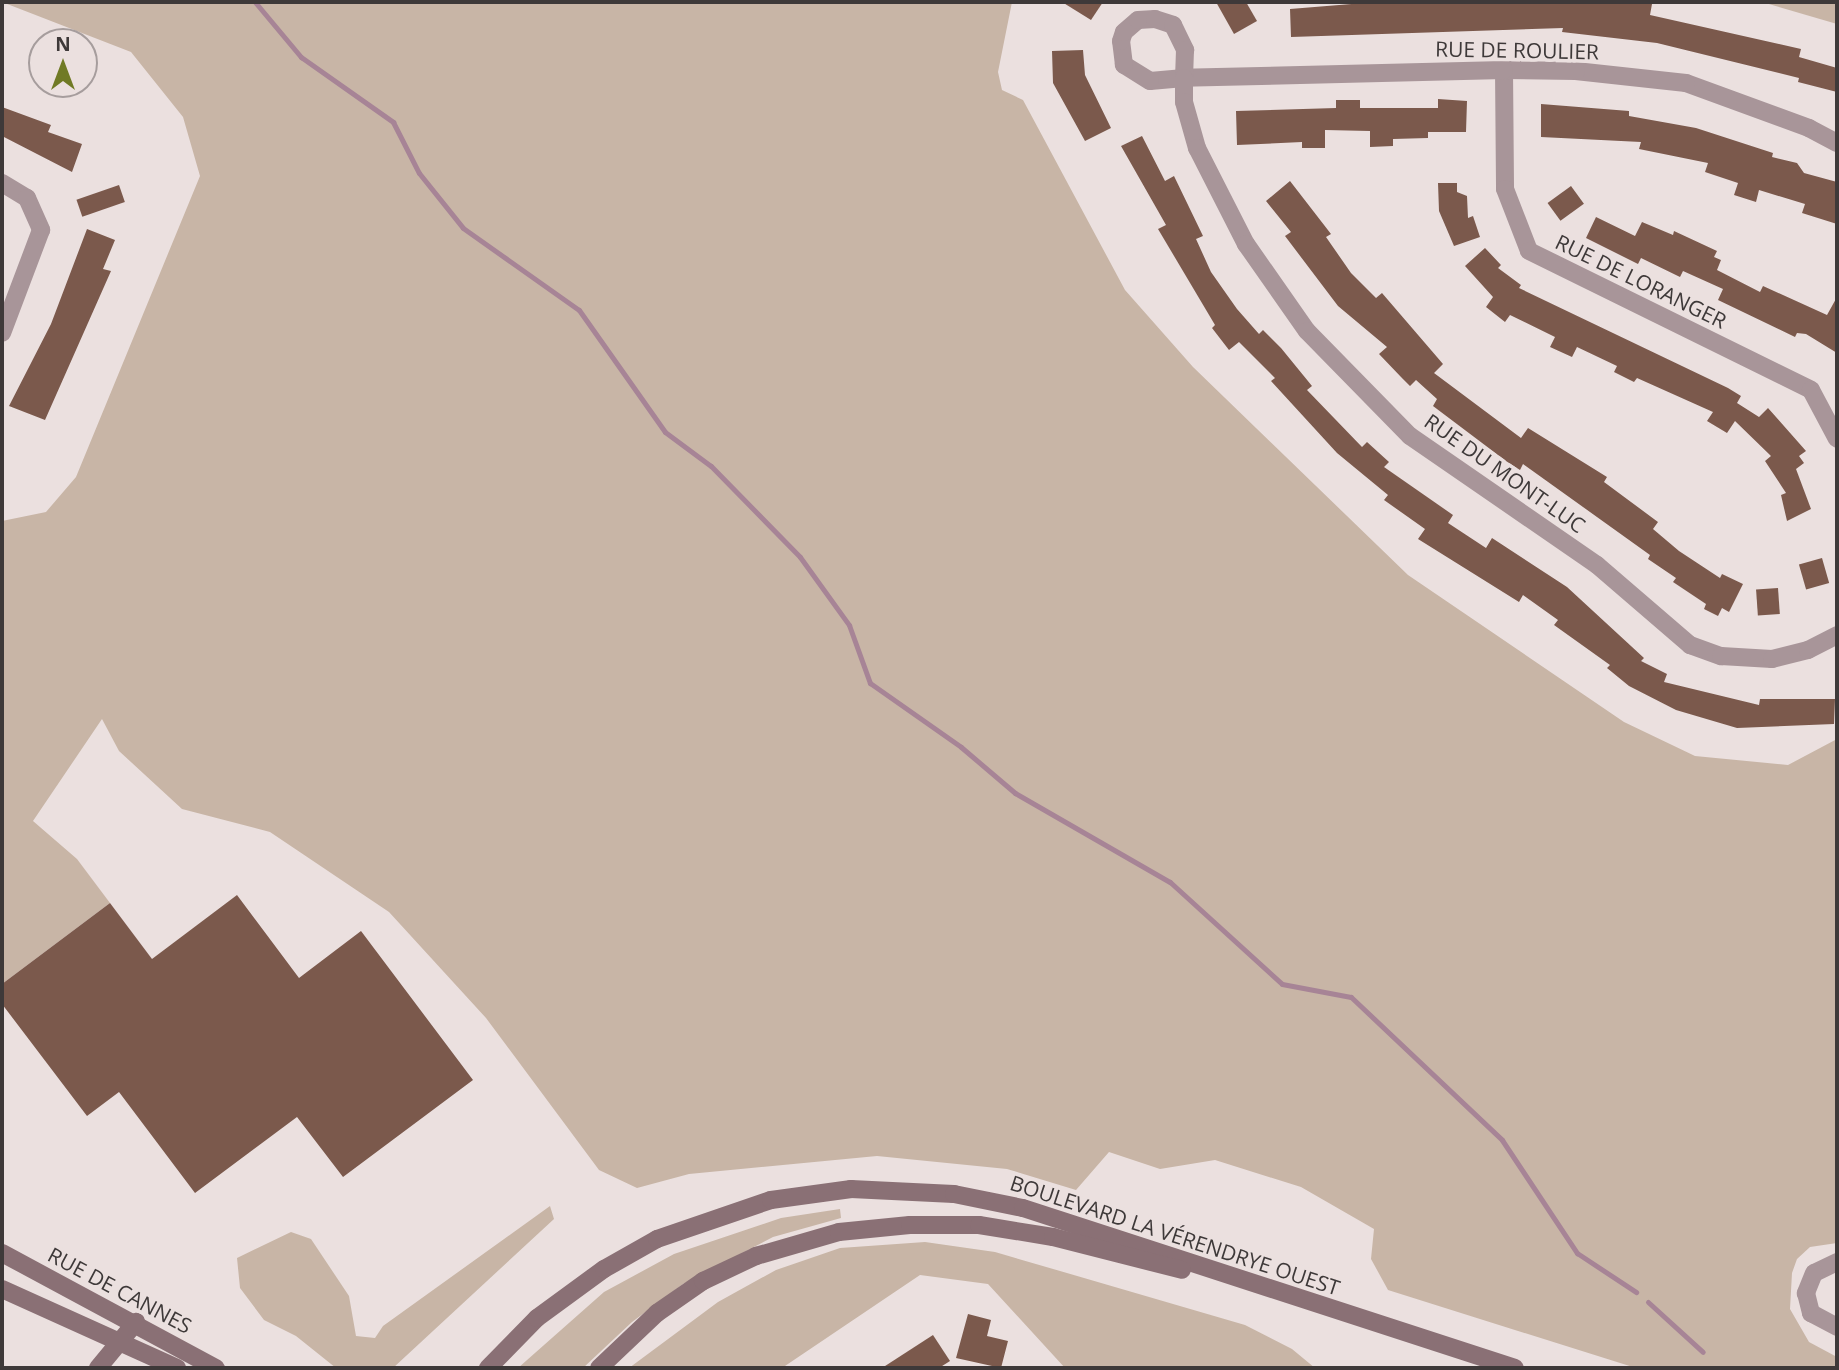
<!DOCTYPE html>
<meta charset="utf-8">
<style>
body{margin:0}
#map{position:relative;width:1839px;height:1370px;overflow:hidden;background:#ebe0df;font-family:"Open Sans",sans-serif}
div>[style]{position:absolute}
.green>*{inset:0;background:#c8b5a6}
.stream>*{height:5px;margin:-2.5px;padding:0 2.5px;transform-origin:2.5px;border-radius:2.5px;background:#a78496}
.building>*{inset:0;background:#7b594c;transform-origin:0 0}
.street>*{height:18px;margin:-9px;padding:0 9px;transform-origin:9px;border-radius:9px;background:#a89599}
.secondary>*{height:18px;margin:-9px;padding:0 9px;transform-origin:9px;border-radius:9px;background:#8a7075}
span{translate:-50% -50%;white-space:nowrap;text-align:center;line-height:1.15;-webkit-text-stroke:7px #ebe0df;paint-order:stroke}
.street-label{font-size:21px;color:#3e3939}
.frame{position:absolute;inset:0;border:4px solid #3e3939;pointer-events:none}
.north{position:absolute;left:28px;top:28px;width:70px;height:70px;box-sizing:border-box;background:#ebe0df;border:2px solid #a69d9d;border-radius:50%;rotate:0deg;font-size:19px;font-weight:700;line-height:28px;text-align:center;color:#3e3939}
.north::after{content:'';display:block;margin:auto;width:24px;height:32px;background:#707a25;clip-path:polygon(50% 0,100% 100%,50% 72%,0 100%)}
</style>
<div id="map">
<div class="green">
<div style="clip-path:polygon(2px 2px,1012px 2px,998px 72px,1002px 90px,1023px 100px,1125px 290px,1193px 367px,1408px 575px,1624px 722px,1695px 756px,1788px 765px,1837px 739px,1837px 1243px,1810px 1247px,1797px 1259px,1792px 1273px,1790px 1309px,1809px 1342px,1837px 1357px,1837px 1368px,1636px 1368px,1388px 1290px,1371px 1259px,1374px 1229px,1301px 1187px,1215px 1160px,1160px 1169px,1109px 1152px,1076px 1190px,1007px 1169px,877px 1156px,689px 1174px,637px 1188px,599px 1170px,486px 1018px,389px 912px,270px 832px,182px 809px,119px 751px,102px 719px,33px 821px,77px 859px,110px 903px,2px 984px,2px 521px,46px 512px,76px 477px,200px 176px,183px 117px,131px 52px)"></div>
<div style="clip-path:polygon(1762px 2px,1837px 2px,1837px 24px)"></div>
<div style="clip-path:polygon(550px 1206px,554px 1219px,393px 1368px,336px 1368px,296px 1336px,264px 1320px,240px 1288px,237px 1258px,291px 1232px,311px 1239px,349px 1296px,356px 1336px,375px 1338px,383px 1326px)"></div>
<div style="clip-path:polygon(840px 1209px,841px 1218px,773px 1237px,683px 1284px,632px 1322px,583px 1368px,518px 1368px,604px 1292px,674px 1254px,781px 1218px)"></div>
<div style="clip-path:polygon(925px 1242px,995px 1252px,1245px 1325px,1292px 1349px,1315px 1368px,1065px 1368px,988px 1284px,920px 1275px,782px 1368px,629px 1368px,718px 1302px,776px 1270px,840px 1248px)"></div>
</div>
<div class="stream">
<div style="left:255px;top:2px;width:72px;rotate:50.1deg"></div>
<div style="left:301px;top:57px;width:113px;rotate:35.2deg"></div>
<div style="left:393px;top:122px;width:57px;rotate:63deg"></div>
<div style="left:419px;top:173px;width:70px;rotate:51.3deg"></div>
<div style="left:463px;top:228px;width:142px;rotate:35.3deg"></div>
<div style="left:579px;top:310px;width:149px;rotate:54.8deg"></div>
<div style="left:665px;top:432px;width:57px;rotate:36.5deg"></div>
<div style="left:711px;top:466px;width:127px;rotate:45.6deg"></div>
<div style="left:800px;top:557px;width:84px;rotate:54.2deg"></div>
<div style="left:849px;top:625px;width:62px;rotate:70.1deg"></div>
<div style="left:870px;top:683px;width:111px;rotate:35.1deg"></div>
<div style="left:961px;top:747px;width:71px;rotate:40.4deg"></div>
<div style="left:1015px;top:793px;width:179px;rotate:29.9deg"></div>
<div style="left:1170px;top:882px;width:151px;rotate:42.3deg"></div>
<div style="left:1282px;top:984px;width:70px;rotate:10.7deg"></div>
<div style="left:1351px;top:997px;width:208px;rotate:43.4deg"></div>
<div style="left:1502px;top:1140px;width:136px;rotate:56.4deg"></div>
<div style="left:1577px;top:1253px;width:71px;rotate:33.5deg"></div>
<div style="left:1648px;top:1302px;width:74px;rotate:42.3deg"></div>
</div>
<div class="building">
<div style="clip-path:polygon(1062px 2px,1103px 2px,1091px 20px)"></div>
<div style="clip-path:polygon(1216px 2px,1246px 2px,1257px 21px,1234px 34px)"></div>
<div style="clip-path:polygon(1376px 2px,1652px 4px,1650px 15px,1801px 49px,1799px 57px,1837px 68px,1837px 92px,1798px 82px,1799px 78px,1657px 43px,1562px 32px,1563px 28px,1291px 37px,1290px 9px)"></div>
<div style="clip-path:polygon(1083px 50px,1085px 75px,1111px 128px,1085px 141px,1053px 83px,1052px 51px)"></div>
<div style="clip-path:polygon(1438px 99px,1467px 101px,1466px 132px,1428px 132px,1428px 138px,1393px 139px,1393px 146px,1370px 147px,1370px 131px,1325px 130px,1325px 148px,1302px 148px,1302px 142px,1237px 145px,1236px 111px,1336px 108px,1336px 100px,1360px 100px,1360px 108px,1438px 108px)"></div>
<div style="clip-path:polygon(1541px 104px,1629px 111px,1629px 116px,1696px 128px,1773px 153px,1772px 157px,1797px 163px,1804px 173px,1837px 182px,1837px 224px,1802px 213px,1805px 204px,1759px 190px,1756px 202px,1734px 195px,1738px 183px,1705px 172px,1708px 163px,1639px 149px,1641px 142px,1541px 137px)"></div>
<div style="clip-path:polygon(2px 107px,51px 125px,48px 132px,82px 144px,72px 172px,2px 136px)"></div>
<div style="clip-path:polygon(1142px 136px,1165px 181px,1174px 176px,1203px 236px,1196px 239px,1211px 272px,1237px 309px,1259px 334px,1263px 330px,1281px 348px,1312px 386px,1307px 390px,1362px 447px,1367px 442px,1389px 462px,1384px 467px,1453px 515px,1448px 523px,1486px 548px,1492px 538px,1567px 587px,1644px 658px,1641px 661px,1667px 674px,1664px 682px,1759px 705px,1760px 699px,1835px 699px,1834px 724px,1737px 728px,1676px 710px,1629px 686px,1607px 668px,1610px 665px,1554px 625px,1558px 620px,1523px 595px,1519px 602px,1418px 539px,1425px 529px,1384px 500px,1388px 495px,1337px 453px,1271px 381px,1275px 378px,1239px 342px,1229px 350px,1212px 328px,1215px 325px,1158px 229px,1166px 225px,1121px 146px)"></div>
<div style="clip-path:polygon(1290px 181px,1331px 234px,1326px 237px,1351px 273px,1376px 298px,1382px 293px,1443px 364px,1434px 373px,1521px 438px,1528px 428px,1607px 477px,1604px 482px,1658px 522px,1653px 529px,1679px 551px,1720px 578px,1722px 574px,1743px 584px,1729px 612px,1722px 608px,1718px 616px,1704px 609px,1706px 604px,1673px 582px,1676px 578px,1648px 559px,1650px 555px,1523px 464px,1520px 470px,1506px 461px,1433px 406px,1437px 399px,1416px 380px,1410px 386px,1401px 377px,1379px 354px,1387px 347px,1338px 306px,1285px 236px,1291px 232px,1266px 201px)"></div>
<div style="clip-path:polygon(1438px 183px,1457px 183px,1457px 192px,1467px 196px,1468px 218px,1473px 216px,1480px 237px,1454px 246px,1439px 211px)"></div>
<div style="left:119px;top:185px;width:18px;height:45px;rotate:71deg"></div>
<div style="left:1571px;top:186px;width:22px;height:29px;rotate:54deg"></div>
<div style="clip-path:polygon(1596px 217px,1635px 236px,1642px 222px,1673px 235px,1674px 231px,1717px 251px,1714px 257px,1721px 260px,1717px 270px,1760px 292px,1763px 286px,1827px 315px,1837px 297px,1837px 353px,1806px 334px,1797px 333px,1795px 337px,1718px 300px,1723px 289px,1683px 271px,1680px 277px,1641px 258px,1638px 264px,1586px 238px)"></div>
<div style="clip-path:polygon(87px 229px,115px 240px,103px 269px,111px 271px,45px 420px,9px 406px,51px 324px)"></div>
<div style="clip-path:polygon(1485px 248px,1501px 265px,1498px 268px,1521px 285px,1519px 288px,1728px 388px,1741px 396px,1737px 403px,1759px 417px,1768px 408px,1806px 451px,1799px 456px,1804px 463px,1796px 469px,1811px 509px,1787px 521px,1781px 495px,1786px 493px,1765px 461px,1771px 456px,1735px 421px,1727px 433px,1707px 421px,1713px 412px,1637px 378px,1634px 382px,1614px 372px,1617px 366px,1577px 347px,1572px 357px,1550px 347px,1555px 337px,1510px 315px,1505px 322px,1486px 307px,1493px 297px,1465px 266px)"></div>
<div style="left:1822px;top:558px;width:26px;height:24px;rotate:74deg"></div>
<div style="left:1778px;top:588px;width:26px;height:22px;rotate:86deg"></div>
<div style="clip-path:polygon(237px 895px,299px 978px,361px 931px,473px 1080px,343px 1177px,297px 1117px,195px 1193px,119px 1092px,87px 1116px,2px 1004px,2px 984px,110px 903px,152px 959px)"></div>
<div style="clip-path:polygon(968px 1314px,991px 1320px,987px 1336px,1008px 1341px,1001px 1368px,956px 1358px)"></div>
<div style="clip-path:polygon(933px 1335px,950px 1361px,939px 1368px,882px 1368px)"></div>
</div>
<div class="street">
<div style="left:1504px;top:70px;width:119px;rotate:89.5deg"></div>
<div style="left:1505px;top:189px;width:66px;rotate:68.8deg"></div>
<div style="left:1529px;top:251px;width:314px;rotate:26.2deg"></div>
<div style="left:1811px;top:390px;width:55px;rotate:62deg"></div>
<div style="left:1837px;top:143px;width:32px;rotate:-152deg"></div>
<div style="left:1809px;top:128px;width:131px;rotate:-159.9deg"></div>
<div style="left:1686px;top:83px;width:111px;rotate:-173.8deg"></div>
<div style="left:1576px;top:71px;width:72px;rotate:-179.2deg"></div>
<div style="left:1504px;top:70px;width:320px;rotate:178.6deg"></div>
<div style="left:1184px;top:78px;width:34px;rotate:175deg"></div>
<div style="left:1150px;top:81px;width:31px;rotate:-148deg"></div>
<div style="left:1124px;top:65px;width:24px;rotate:-97deg"></div>
<div style="left:1121px;top:41px;width:9px;rotate:-72deg"></div>
<div style="left:1124px;top:32px;width:18px;rotate:-41deg"></div>
<div style="left:1138px;top:20px;width:17px;rotate:-3deg"></div>
<div style="left:1155px;top:19px;width:19px;rotate:18deg"></div>
<div style="left:1173px;top:25px;width:28px;rotate:64deg"></div>
<div style="left:1185px;top:50px;width:28px;rotate:92deg"></div>
<div style="left:1184px;top:78px;width:24px;rotate:90deg"></div>
<div style="left:1184px;top:102px;width:48px;rotate:74.2deg"></div>
<div style="left:1197px;top:148px;width:108px;rotate:63deg"></div>
<div style="left:1246px;top:244px;width:106px;rotate:55deg"></div>
<div style="left:1307px;top:331px;width:147px;rotate:45.6deg"></div>
<div style="left:1410px;top:436px;width:227px;rotate:34.6deg"></div>
<div style="left:1597px;top:565px;width:123px;rotate:40.7deg"></div>
<div style="left:1690px;top:645px;width:33px;rotate:20deg"></div>
<div style="left:1721px;top:656px;width:51px;rotate:3.4deg"></div>
<div style="left:1772px;top:659px;width:37px;rotate:-14deg"></div>
<div style="left:1808px;top:650px;width:33px;rotate:-27deg"></div>
<div style="left:2px;top:183px;width:29px;rotate:31deg"></div>
<div style="left:27px;top:198px;width:35px;rotate:66deg"></div>
<div style="left:41px;top:230px;width:110px;rotate:110.7deg"></div>
<div style="left:1837px;top:1262px;width:25px;rotate:154deg"></div>
<div style="left:1814px;top:1273px;width:22px;rotate:112deg"></div>
<div style="left:1806px;top:1293px;width:21px;rotate:76deg"></div>
<div style="left:1811px;top:1313px;width:30px;rotate:28deg"></div>
</div>
<div class="secondary">
<div style="left:2px;top:1253px;width:243px;rotate:28.3deg"></div>
<div style="left:2px;top:1289px;width:192px;rotate:24.3deg"></div>
<div style="left:98px;top:1368px;width:60px;rotate:-50.4deg"></div>
<div style="left:488px;top:1368px;width:70px;rotate:-45.6deg"></div>
<div style="left:537px;top:1318px;width:83px;rotate:-36.2deg"></div>
<div style="left:604px;top:1269px;width:61px;rotate:-29.5deg"></div>
<div style="left:657px;top:1239px;width:120px;rotate:-18.9deg"></div>
<div style="left:771px;top:1200px;width:81px;rotate:-7.8deg"></div>
<div style="left:851px;top:1189px;width:103px;rotate:2.8deg"></div>
<div style="left:954px;top:1194px;width:70px;rotate:11.5deg"></div>
<div style="left:1023px;top:1208px;width:517px;rotate:18.01deg"></div>
<div style="left:599px;top:1368px;width:80px;rotate:-43.5deg"></div>
<div style="left:657px;top:1313px;width:56px;rotate:-34.8deg"></div>
<div style="left:703px;top:1281px;width:59px;rotate:-25.3deg"></div>
<div style="left:756px;top:1256px;width:86px;rotate:-16.1deg"></div>
<div style="left:839px;top:1232px;width:71px;rotate:-5.6deg"></div>
<div style="left:910px;top:1225px;width:69px"></div>
<div style="left:979px;top:1225px;width:75px;rotate:9.2deg"></div>
<div style="left:1053px;top:1237px;width:133px;rotate:14.3deg"></div>
</div>
<div class="street-label">
<span style="left:1517px;top:50px;rotate:1deg">RUE DE ROULIER</span>
<span style="left:1641px;top:281px;rotate:26deg">RUE DE LORANGER</span>
<span style="left:1505px;top:473px;rotate:35deg">RUE DU MONT-LUC</span>
<span style="left:1175px;top:1235px;rotate:18deg">BOULEVARD LA VÉRENDRYE OUEST</span>
<span style="left:120px;top:1290px;rotate:28deg">RUE DE CANNES</span>
</div>
<div class="frame"></div>
<div class="north">N</div>
</div>
